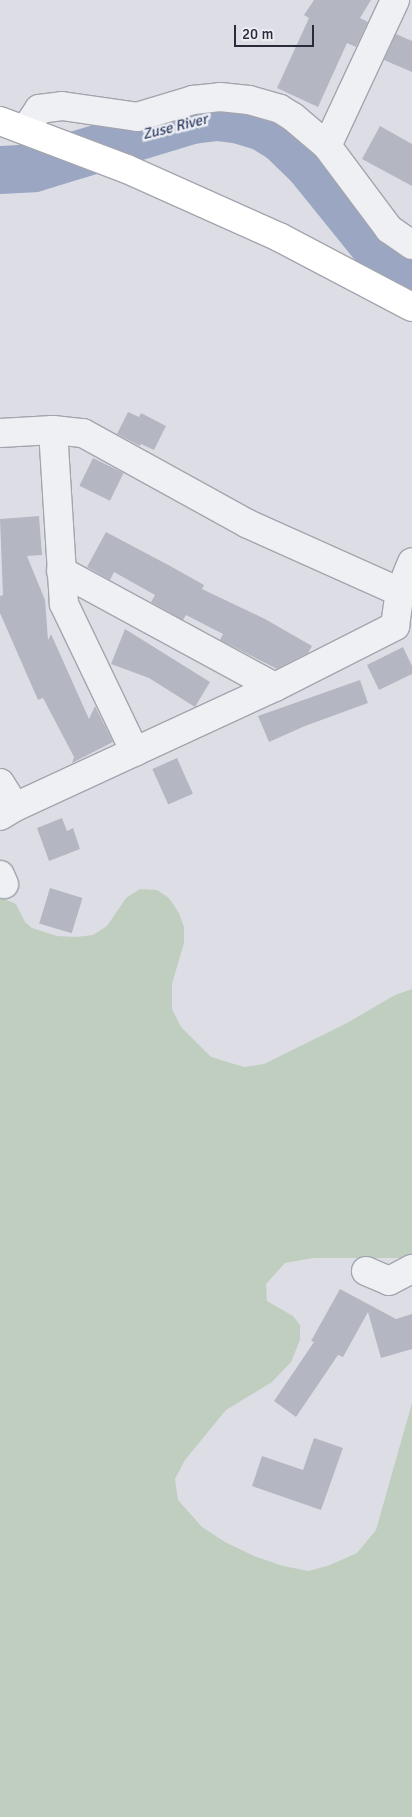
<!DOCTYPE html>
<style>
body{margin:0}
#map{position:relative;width:412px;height:1817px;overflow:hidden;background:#dddee5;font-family:Signika,sans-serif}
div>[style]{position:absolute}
.green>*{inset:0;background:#c0cebf}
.river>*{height:48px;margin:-24px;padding:0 24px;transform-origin:24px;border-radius:24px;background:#9ba7c2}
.building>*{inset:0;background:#b4b7c1;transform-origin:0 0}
.roads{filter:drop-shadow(1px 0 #a3a5ae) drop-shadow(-1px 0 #a3a5ae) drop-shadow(0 1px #a3a5ae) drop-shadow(0 -1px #a3a5ae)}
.street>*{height:28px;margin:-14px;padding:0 14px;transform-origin:14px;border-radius:14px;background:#eff0f4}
.secondary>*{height:28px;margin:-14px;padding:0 14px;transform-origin:14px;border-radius:14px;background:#fff}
span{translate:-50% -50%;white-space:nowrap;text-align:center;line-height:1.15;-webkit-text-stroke:5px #ecedf3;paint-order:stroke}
.water-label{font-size:15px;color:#364569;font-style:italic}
.scale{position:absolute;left:234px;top:25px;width:80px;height:22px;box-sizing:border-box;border:2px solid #282b3a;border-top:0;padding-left:6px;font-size:15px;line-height:18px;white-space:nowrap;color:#282b3a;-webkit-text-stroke:4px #ecedf3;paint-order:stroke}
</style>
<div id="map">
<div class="green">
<div style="clip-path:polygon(140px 889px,157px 890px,169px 898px,179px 913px,184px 927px,184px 943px,172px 984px,172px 1009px,181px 1027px,211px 1057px,244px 1067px,264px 1064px,347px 1023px,395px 995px,412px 989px,412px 1255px,401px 1258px,313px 1258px,285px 1263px,266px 1284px,267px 1301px,293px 1316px,300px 1325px,300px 1340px,291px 1362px,272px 1382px,226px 1410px,185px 1460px,175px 1479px,178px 1500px,202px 1527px,225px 1542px,254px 1556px,283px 1566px,309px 1571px,330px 1565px,357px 1553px,376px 1530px,412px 1403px,412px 1817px,0 1817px,0 897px,16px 904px,25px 922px,32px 928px,57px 936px,76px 937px,93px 935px,107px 926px,126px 898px)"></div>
</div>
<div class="river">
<div style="left:0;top:170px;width:34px;rotate:-3deg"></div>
<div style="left:34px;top:168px;width:165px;rotate:-16.9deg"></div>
<div style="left:192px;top:120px;width:25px;rotate:-7deg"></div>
<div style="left:217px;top:117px;width:23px;rotate:7deg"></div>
<div style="left:240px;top:120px;width:24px;rotate:17deg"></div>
<div style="left:263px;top:127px;width:22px;rotate:32deg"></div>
<div style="left:282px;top:139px;width:36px;rotate:44deg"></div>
<div style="left:308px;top:164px;width:121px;rotate:51deg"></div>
<div style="left:384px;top:258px;width:31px;rotate:25deg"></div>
</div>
<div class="building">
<div style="clip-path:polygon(314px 0,371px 0,360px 18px,368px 22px,356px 47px,347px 43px,318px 107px,277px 88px,309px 18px,304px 15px)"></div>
<div style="clip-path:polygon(396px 34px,412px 41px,412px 72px,384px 60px)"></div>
<div style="clip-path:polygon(380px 126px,412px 144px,412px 186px,362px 159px)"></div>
<div style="clip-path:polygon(128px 412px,139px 417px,141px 413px,166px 426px,154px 450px,141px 444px,140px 446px,117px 434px)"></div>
<div style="left:93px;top:458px;width:34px;height:31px;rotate:26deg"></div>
<div style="clip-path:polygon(39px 516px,42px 555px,27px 556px,45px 600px,48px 640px,51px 634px,89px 719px,95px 706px,113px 742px,72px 763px,74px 757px,43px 698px,38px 700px,0 613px,0 596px,3px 595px,0 519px)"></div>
<div style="clip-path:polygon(106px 532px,172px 567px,204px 585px,202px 589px,265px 619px,312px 646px,308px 653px,277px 669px,220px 640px,223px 634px,186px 615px,183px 620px,151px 602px,155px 595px,114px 572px,110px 580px,87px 567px)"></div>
<div style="clip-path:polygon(125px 629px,210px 682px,195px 707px,149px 678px,111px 664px)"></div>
<div style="clip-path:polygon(403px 647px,412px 666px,412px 674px,379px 690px,367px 665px)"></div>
<div style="clip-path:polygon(360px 680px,368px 703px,305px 726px,269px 742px,258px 716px)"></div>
<div style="left:177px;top:758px;width:39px;height:27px;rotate:66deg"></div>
<div style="clip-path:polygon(62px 818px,67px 831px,73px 828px,80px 849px,49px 861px,37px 828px)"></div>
<div style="left:50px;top:888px;width:34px;height:37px;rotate:17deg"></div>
<div style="clip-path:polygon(340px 1289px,396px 1319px,412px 1314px,412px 1349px,381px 1358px,368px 1312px,343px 1357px,338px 1355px,296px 1417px,274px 1401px,314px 1342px,311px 1341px)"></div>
<div style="clip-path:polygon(314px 1438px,343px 1448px,321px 1510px,252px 1486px,262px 1456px,303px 1470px)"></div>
</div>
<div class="roads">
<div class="street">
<div style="left:25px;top:130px;width:25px;rotate:-56deg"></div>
<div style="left:39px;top:109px;width:23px;rotate:-7deg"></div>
<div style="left:62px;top:106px;width:76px;rotate:8.3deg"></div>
<div style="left:137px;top:117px;width:59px;rotate:-16.9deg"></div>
<div style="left:193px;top:100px;width:27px;rotate:-6deg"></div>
<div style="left:220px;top:97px;width:29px;rotate:6deg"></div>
<div style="left:249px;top:100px;width:32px;rotate:16deg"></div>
<div style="left:280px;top:109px;width:15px;rotate:32deg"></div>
<div style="left:293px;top:117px;width:45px;rotate:40.5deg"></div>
<div style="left:327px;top:146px;width:104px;rotate:53.2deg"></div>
<div style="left:389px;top:229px;width:28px;rotate:35deg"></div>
<div style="left:327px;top:146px;width:161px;rotate:-65deg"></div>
<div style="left:53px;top:430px;width:174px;rotate:86.4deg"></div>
<div style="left:64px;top:604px;width:164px;rotate:64.4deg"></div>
<div style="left:0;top:433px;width:53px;rotate:-3.2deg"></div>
<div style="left:53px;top:430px;width:30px;rotate:6deg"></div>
<div style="left:83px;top:433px;width:188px;rotate:28.9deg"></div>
<div style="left:248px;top:524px;width:167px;rotate:24.1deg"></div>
<div style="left:61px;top:571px;width:243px;rotate:28.5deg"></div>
<div style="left:0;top:783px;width:28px;rotate:58deg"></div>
<div style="left:0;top:816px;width:17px;rotate:-31deg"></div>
<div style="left:15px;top:807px;width:286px;rotate:-24.8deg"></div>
<div style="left:275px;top:687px;width:135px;rotate:-26.9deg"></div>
<div style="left:395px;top:626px;width:34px;rotate:-82deg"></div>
<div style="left:400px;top:592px;width:32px;rotate:-68deg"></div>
<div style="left:0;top:875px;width:10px;rotate:66deg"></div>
<div style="left:366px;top:1271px;width:25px;rotate:23deg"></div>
<div style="left:389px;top:1281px;width:26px;rotate:-28deg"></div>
</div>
<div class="secondary">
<div style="left:0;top:121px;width:136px;rotate:20.7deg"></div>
<div style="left:127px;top:169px;width:167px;rotate:24.1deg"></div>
<div style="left:279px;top:237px;width:150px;rotate:27.8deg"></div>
</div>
</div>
<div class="water-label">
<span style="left:175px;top:127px;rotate:-14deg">Zuse River</span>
</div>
<div class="scale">20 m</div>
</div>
